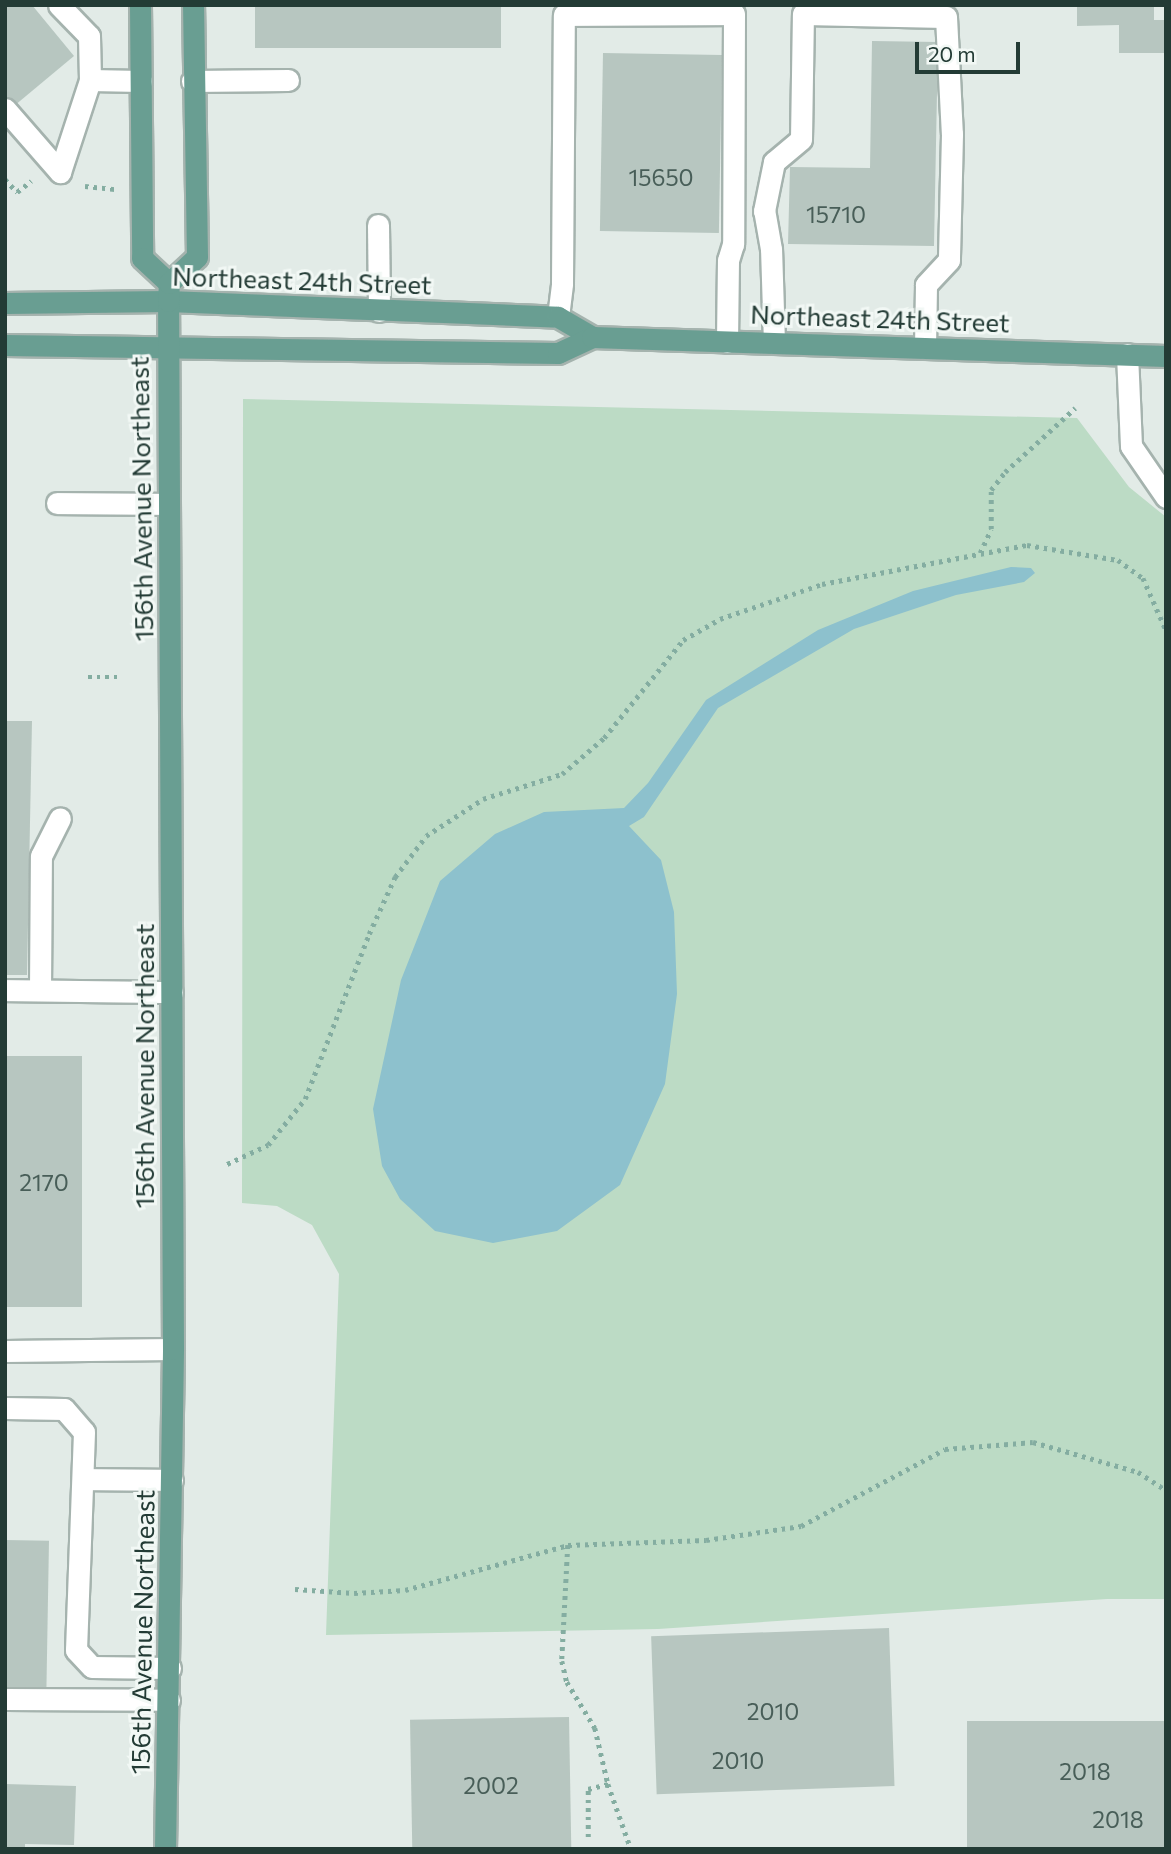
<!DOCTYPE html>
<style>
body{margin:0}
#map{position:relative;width:1171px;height:1854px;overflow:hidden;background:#e2ebe7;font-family:Commissioner,sans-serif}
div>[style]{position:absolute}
.green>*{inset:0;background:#bcdbc5}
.water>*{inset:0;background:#8dc1cd}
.building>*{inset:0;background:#b7c6c0;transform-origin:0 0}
.path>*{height:4.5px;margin-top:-2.25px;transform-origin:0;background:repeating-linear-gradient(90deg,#84ada1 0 3.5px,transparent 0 8.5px)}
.roads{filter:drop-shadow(2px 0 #a5b3ae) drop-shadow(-2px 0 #a5b3ae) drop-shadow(0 2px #a5b3ae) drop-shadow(0 -2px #a5b3ae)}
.minor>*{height:21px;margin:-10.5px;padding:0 10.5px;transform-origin:10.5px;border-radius:10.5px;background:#fff}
.major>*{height:21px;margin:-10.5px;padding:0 10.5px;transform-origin:10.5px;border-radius:10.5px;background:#699e92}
span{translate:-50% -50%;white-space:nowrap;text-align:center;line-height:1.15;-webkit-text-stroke:6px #f2f8f5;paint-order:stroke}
.number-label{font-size:23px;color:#485e58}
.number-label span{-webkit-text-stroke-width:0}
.street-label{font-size:26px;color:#233b35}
.frame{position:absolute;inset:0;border:7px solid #233b35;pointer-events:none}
.scale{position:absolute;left:915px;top:42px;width:105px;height:32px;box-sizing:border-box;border:4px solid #233b35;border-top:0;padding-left:9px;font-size:21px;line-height:24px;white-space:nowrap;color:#233b35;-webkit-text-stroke:5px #f2f8f5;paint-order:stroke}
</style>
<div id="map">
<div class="green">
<div style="clip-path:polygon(243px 399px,1077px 418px,1129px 487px,1166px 517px,1166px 1599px,1107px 1599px,658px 1629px,326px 1635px,339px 1274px,312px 1225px,277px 1206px,242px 1203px)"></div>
</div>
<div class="water">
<div style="clip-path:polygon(1011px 567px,1031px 568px,1035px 573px,1024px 582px,956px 595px,854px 629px,718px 708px,644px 817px,629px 826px,661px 860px,674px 912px,677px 994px,665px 1084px,620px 1185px,557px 1231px,493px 1243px,435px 1231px,400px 1199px,382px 1166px,373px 1109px,401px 980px,440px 881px,495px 834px,544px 812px,624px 808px,648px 783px,706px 700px,818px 630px,913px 591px)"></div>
</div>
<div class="building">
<div style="clip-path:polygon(5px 5px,32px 5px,74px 56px,14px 106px,5px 95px)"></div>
<div style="left:255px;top:5px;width:246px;height:43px"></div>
<div style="clip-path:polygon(1077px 5px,1154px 5px,1154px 20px,1166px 20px,1166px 53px,1119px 53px,1119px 25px,1077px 26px)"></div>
<div style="clip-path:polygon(872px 41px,938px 42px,934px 246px,788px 244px,790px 167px,870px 168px)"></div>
<div style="left:603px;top:53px;width:119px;height:178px;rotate:1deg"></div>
<div style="clip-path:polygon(5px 721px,32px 721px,27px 975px,5px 975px)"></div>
<div style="left:82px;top:1056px;width:251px;height:77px;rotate:90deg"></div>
<div style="left:5px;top:1540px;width:44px;height:153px;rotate:1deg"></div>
<div style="left:889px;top:1628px;width:158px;height:238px;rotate:88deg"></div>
<div style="left:569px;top:1717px;width:132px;height:159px;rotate:89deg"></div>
<div style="left:1166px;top:1721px;width:128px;height:199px;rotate:90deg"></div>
<div style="clip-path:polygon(5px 1784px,76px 1786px,74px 1845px,25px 1844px,25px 1849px,5px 1849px)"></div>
</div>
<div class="path">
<div style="left:5px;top:179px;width:18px;rotate:47deg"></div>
<div style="left:17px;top:192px;width:18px;rotate:-38deg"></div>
<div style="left:85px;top:186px;width:30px;rotate:6deg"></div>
<div style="left:980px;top:553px;width:26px;rotate:-65deg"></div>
<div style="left:991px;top:529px;width:39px;rotate:-90deg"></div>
<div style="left:991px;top:490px;width:23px;rotate:-52deg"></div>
<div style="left:1005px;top:472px;width:95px;rotate:-42.4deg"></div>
<div style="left:88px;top:677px;width:33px"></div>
<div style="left:227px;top:1164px;width:45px;rotate:-24.9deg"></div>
<div style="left:268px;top:1145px;width:59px;rotate:-51.2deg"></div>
<div style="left:305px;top:1099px;width:177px;rotate:-68.8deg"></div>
<div style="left:369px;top:934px;width:63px;rotate:-65.5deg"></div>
<div style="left:395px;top:877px;width:51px;rotate:-52.9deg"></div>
<div style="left:426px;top:836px;width:68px;rotate:-33deg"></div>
<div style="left:483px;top:799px;width:83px;rotate:-17.6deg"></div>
<div style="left:562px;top:774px;width:55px;rotate:-40.6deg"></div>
<div style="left:604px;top:738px;width:126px;rotate:-51.1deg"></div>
<div style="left:683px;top:640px;width:43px;rotate:-29.6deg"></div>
<div style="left:720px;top:619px;width:108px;rotate:-18.9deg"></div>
<div style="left:822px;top:584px;width:209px;rotate:-10.8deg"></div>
<div style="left:1027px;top:545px;width:92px;rotate:9.4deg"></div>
<div style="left:1118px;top:560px;width:31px;rotate:36deg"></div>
<div style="left:1143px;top:578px;width:57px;rotate:66.1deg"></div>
<div style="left:568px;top:1545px;width:116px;rotate:93deg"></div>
<div style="left:562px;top:1661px;width:22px;rotate:77deg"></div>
<div style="left:567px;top:1682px;width:54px;rotate:58.7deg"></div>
<div style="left:595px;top:1728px;width:57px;rotate:76.9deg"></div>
<div style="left:295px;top:1589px;width:59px;rotate:3.9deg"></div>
<div style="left:354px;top:1593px;width:51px;rotate:-3.4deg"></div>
<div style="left:405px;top:1590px;width:169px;rotate:-15.4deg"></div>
<div style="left:568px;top:1545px;width:138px;rotate:-2.1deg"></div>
<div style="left:706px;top:1540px;width:96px;rotate:-8.4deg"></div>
<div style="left:801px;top:1526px;width:163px;rotate:-28.1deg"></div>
<div style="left:945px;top:1449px;width:88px;rotate:-4.5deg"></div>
<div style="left:1033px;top:1442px;width:109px;rotate:15.9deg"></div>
<div style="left:1138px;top:1472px;width:33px;rotate:33deg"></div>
<div style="left:588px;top:1837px;width:48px;rotate:-90deg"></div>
<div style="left:588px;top:1789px;width:21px;rotate:-14deg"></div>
<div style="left:608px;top:1784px;width:69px;rotate:70.5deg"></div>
</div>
<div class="roads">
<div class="minor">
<div style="left:90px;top:80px;width:51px;rotate:1.1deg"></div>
<div style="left:192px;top:81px;width:96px;rotate:-0.6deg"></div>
<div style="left:5px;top:109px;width:84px;rotate:48.9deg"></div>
<div style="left:60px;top:172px;width:97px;rotate:-71.9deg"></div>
<div style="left:90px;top:80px;width:44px;rotate:-91.3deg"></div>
<div style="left:89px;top:36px;width:43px;rotate:-134.1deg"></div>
<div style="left:378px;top:225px;width:86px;rotate:89.3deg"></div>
<div style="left:558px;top:317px;width:34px;rotate:-83deg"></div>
<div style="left:562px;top:283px;width:268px;rotate:-89.6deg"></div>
<div style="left:564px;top:15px;width:170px;rotate:-0.3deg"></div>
<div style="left:734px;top:14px;width:230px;rotate:90.2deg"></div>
<div style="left:733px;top:244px;width:17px;rotate:107deg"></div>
<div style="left:728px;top:260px;width:82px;rotate:90.7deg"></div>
<div style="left:774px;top:343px;width:94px;rotate:-91.8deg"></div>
<div style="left:771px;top:249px;width:39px;rotate:-100deg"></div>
<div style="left:764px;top:211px;width:50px;rotate:-78.5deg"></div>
<div style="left:774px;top:162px;width:35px;rotate:-40deg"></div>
<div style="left:801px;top:139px;width:125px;rotate:-89.1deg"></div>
<div style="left:803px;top:14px;width:143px;rotate:1.2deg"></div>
<div style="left:946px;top:17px;width:117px;rotate:87.1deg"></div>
<div style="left:952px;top:134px;width:126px;rotate:91.4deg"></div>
<div style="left:949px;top:260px;width:34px;rotate:133deg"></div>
<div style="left:926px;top:285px;width:63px;rotate:90.9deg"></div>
<div style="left:1127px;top:354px;width:92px;rotate:87.5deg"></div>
<div style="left:1131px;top:446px;width:62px;rotate:55.5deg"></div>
<div style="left:57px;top:503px;width:111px;rotate:0.5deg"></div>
<div style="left:5px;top:990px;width:167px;rotate:0.7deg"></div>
<div style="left:40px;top:990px;width:134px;rotate:-89.6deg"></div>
<div style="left:41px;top:856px;width:42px;rotate:-63.4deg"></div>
<div style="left:5px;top:1351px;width:168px;rotate:-0.7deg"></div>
<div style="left:5px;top:1408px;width:59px;rotate:1deg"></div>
<div style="left:64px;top:1409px;width:30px;rotate:49deg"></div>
<div style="left:84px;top:1432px;width:218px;rotate:92.1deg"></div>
<div style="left:76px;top:1650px;width:23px;rotate:47deg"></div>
<div style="left:92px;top:1667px;width:78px;rotate:0.7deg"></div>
<div style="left:83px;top:1479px;width:89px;rotate:0.6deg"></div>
<div style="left:5px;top:1699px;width:164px;rotate:0.3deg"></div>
</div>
<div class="major">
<div style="left:140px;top:5px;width:253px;rotate:89.5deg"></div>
<div style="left:142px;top:258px;width:37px;rotate:43deg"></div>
<div style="left:5px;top:303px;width:163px;rotate:-0.7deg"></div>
<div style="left:168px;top:301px;width:390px;rotate:2.3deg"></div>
<div style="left:558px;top:317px;width:39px;rotate:30deg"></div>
<div style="left:5px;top:345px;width:553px;rotate:0.83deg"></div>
<div style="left:558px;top:353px;width:38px;rotate:-25deg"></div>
<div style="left:592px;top:337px;width:574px;rotate:1.9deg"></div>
<div style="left:165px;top:1849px;width:500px;rotate:-89.08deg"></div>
<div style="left:173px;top:1349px;width:1048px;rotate:-90.27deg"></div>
<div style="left:168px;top:301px;width:18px;rotate:-87deg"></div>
<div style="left:169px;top:283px;width:38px;rotate:-43deg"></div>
<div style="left:197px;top:257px;width:252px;rotate:-90.9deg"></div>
</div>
</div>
<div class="number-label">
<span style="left:661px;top:177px">15650</span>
<span style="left:836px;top:214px">15710</span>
<span style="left:44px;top:1182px">2170</span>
<span style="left:773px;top:1711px">2010</span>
<span style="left:738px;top:1760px">2010</span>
<span style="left:1085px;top:1771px">2018</span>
<span style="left:491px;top:1785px">2002</span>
<span style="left:1118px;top:1819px">2018</span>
</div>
<div class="street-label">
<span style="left:302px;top:280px;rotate:2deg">Northeast 24th Street</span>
<span style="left:880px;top:318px;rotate:2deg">Northeast 24th Street</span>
<span style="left:141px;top:499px;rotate:-91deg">156th Avenue Northeast</span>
<span style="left:144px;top:1066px;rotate:-90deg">156th Avenue Northeast</span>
<span style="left:142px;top:1632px;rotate:-89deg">156th Avenue Northeast</span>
</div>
<div class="frame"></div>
<div class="scale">20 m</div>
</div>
